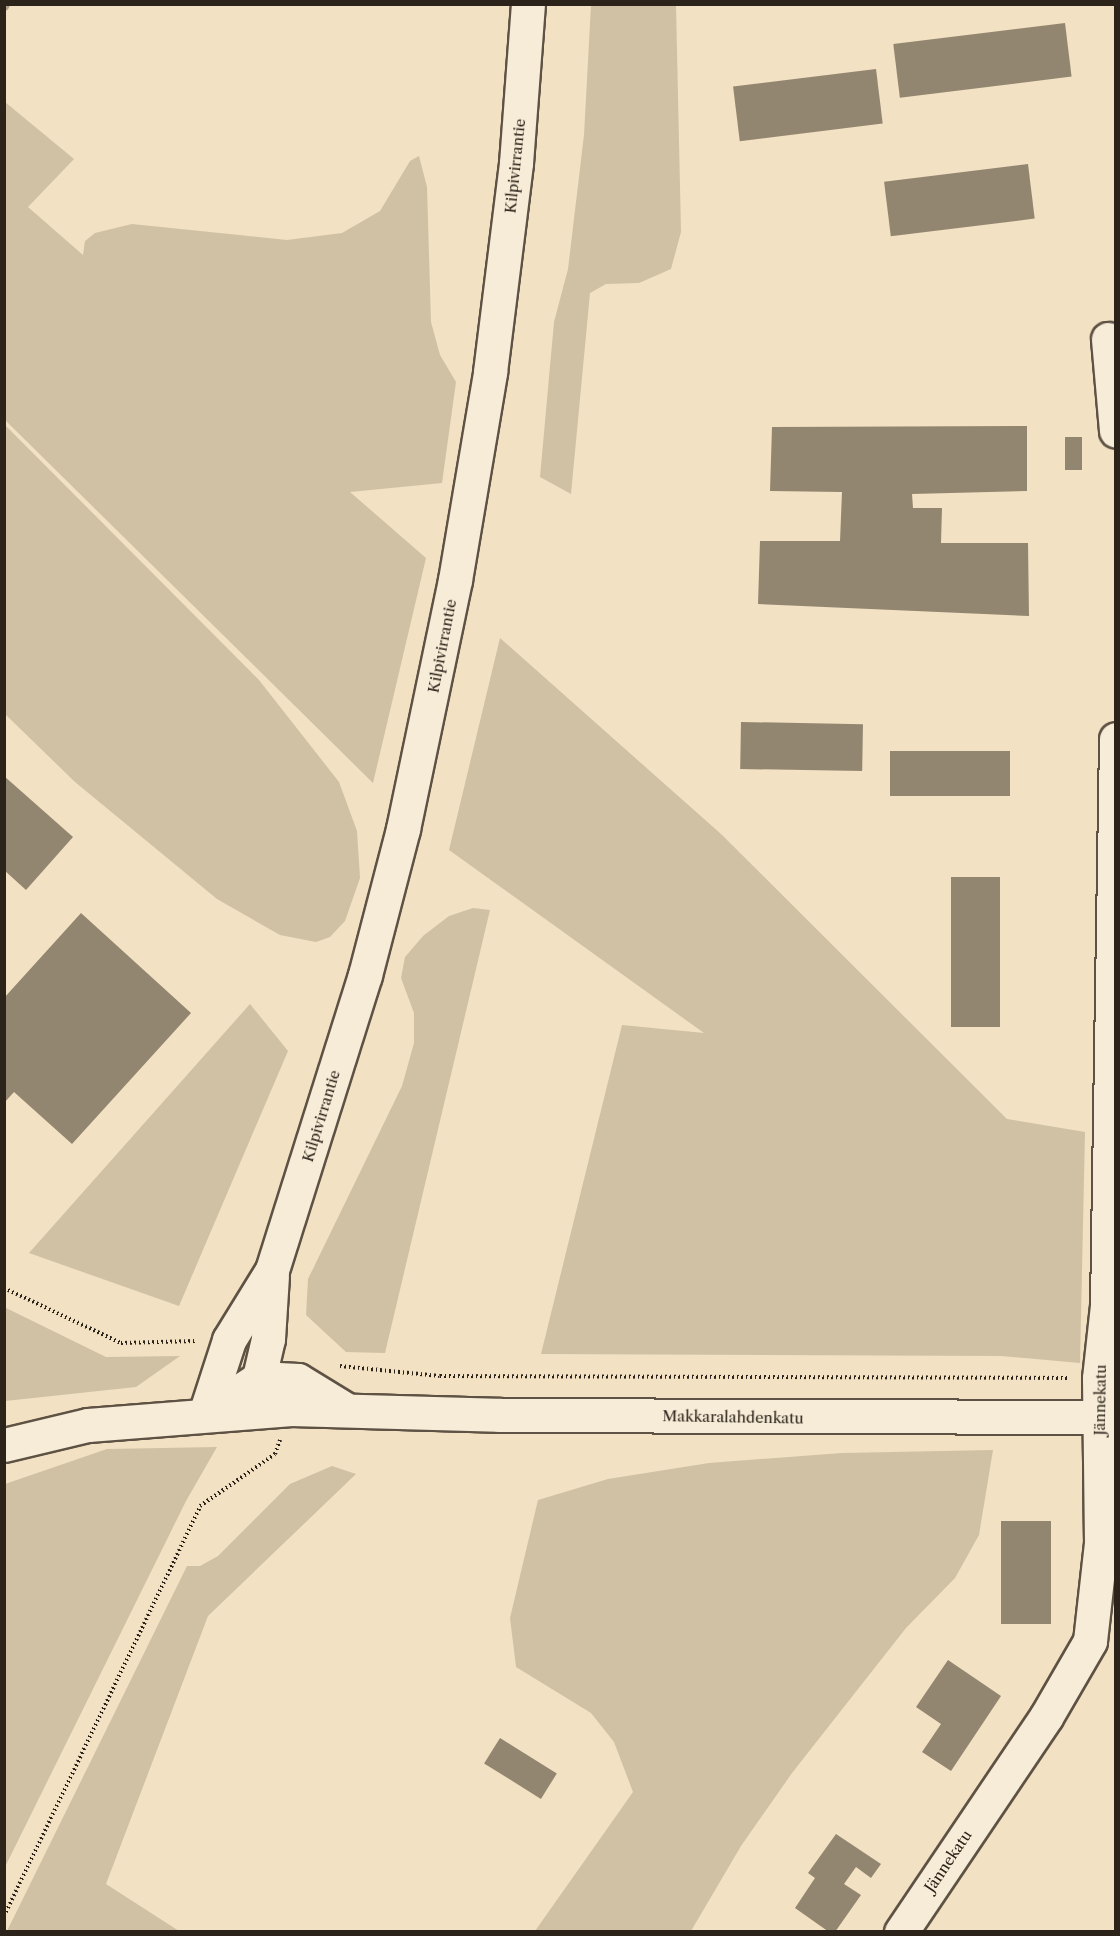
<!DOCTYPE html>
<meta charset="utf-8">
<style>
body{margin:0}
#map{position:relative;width:1120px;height:1936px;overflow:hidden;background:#f2e1c2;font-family:"Libre Caslon Text",serif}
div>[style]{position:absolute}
.green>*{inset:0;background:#d0c1a5}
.stream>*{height:9px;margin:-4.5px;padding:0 4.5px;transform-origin:4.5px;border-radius:4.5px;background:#afa089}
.building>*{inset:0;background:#938671;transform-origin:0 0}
.path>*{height:4px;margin-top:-2px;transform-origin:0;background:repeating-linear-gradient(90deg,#2c231a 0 1.5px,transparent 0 4.5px)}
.roads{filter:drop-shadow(2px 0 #5e5244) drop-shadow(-2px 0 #5e5244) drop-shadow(0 2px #5e5244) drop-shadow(0 -2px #5e5244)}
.street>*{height:33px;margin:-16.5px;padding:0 16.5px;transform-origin:16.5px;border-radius:16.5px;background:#f7ecd7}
span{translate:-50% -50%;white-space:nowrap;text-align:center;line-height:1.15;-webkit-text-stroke:4.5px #f7ecd7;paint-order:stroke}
.street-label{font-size:15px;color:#2c231a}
.frame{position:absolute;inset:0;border:6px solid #2c231a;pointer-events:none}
</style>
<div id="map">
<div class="green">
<div style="clip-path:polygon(591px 5px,676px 5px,681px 232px,671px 269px,639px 283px,606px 284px,590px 293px,571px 494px,540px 477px,554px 322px,568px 269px,584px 135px)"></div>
<div style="clip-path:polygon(5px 102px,74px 159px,28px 207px,83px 255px,85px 241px,95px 233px,132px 224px,287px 240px,342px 233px,380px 211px,410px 161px,419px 156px,427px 187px,431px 322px,440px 355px,456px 382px,442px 483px,350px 492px,426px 558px,373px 783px,5px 420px)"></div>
<div style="clip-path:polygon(5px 425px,259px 680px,339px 782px,357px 831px,360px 878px,345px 921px,330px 937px,316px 942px,280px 935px,217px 899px,75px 782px,5px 714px)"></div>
<div style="clip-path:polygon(500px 638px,721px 834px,1007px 1119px,1085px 1132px,1080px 1363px,1001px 1356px,541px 1354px,622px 1025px,704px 1033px,449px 850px)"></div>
<div style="clip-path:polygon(473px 908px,490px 910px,385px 1353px,346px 1352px,306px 1315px,308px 1279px,402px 1086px,414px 1043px,414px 1013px,401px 978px,405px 957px,423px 936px,449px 916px)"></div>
<div style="clip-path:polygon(250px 1004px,288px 1051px,179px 1306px,29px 1253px)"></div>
<div style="clip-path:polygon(4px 1307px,106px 1357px,180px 1356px,136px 1387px,5px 1401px)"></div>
<div style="clip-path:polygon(217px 1447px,186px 1501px,5px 1867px,5px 1484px,107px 1449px)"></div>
<div style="clip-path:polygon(993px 1450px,979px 1535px,955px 1578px,906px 1628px,792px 1773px,741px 1846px,691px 1931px,535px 1931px,633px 1792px,614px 1742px,591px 1713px,516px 1667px,510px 1618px,538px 1500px,608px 1479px,709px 1463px,842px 1453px)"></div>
<div style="clip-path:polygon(332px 1466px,356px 1474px,208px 1616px,106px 1884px,179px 1931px,7px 1931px,187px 1566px,200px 1566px,218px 1556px,290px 1484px)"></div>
</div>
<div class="stream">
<div style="left:4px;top:6px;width:2px;rotate:-63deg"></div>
</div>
<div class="building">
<div style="left:1065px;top:23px;width:54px;height:173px;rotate:83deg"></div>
<div style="left:876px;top:69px;width:55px;height:144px;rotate:83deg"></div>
<div style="left:1028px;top:164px;width:55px;height:145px;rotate:83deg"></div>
<div style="clip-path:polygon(1027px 426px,1027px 491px,912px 494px,913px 508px,942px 508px,941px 543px,1028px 543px,1029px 616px,758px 604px,760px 541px,840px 541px,842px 492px,770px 491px,772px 427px)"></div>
<div style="left:1082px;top:437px;width:33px;height:17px;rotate:90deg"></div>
<div style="left:741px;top:722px;width:122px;height:47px;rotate:1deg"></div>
<div style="left:1010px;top:751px;width:45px;height:120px;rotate:90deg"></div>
<div style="clip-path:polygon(4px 776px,73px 837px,26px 890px,4px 870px)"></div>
<div style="left:951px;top:877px;width:49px;height:150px"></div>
<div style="clip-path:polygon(81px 913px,191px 1013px,72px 1144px,14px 1092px,4px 1103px,4px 998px)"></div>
<div style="left:1001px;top:1521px;width:50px;height:103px"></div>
<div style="clip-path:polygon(948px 1660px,1001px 1696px,951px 1771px,922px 1752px,941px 1724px,916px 1707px)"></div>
<div style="left:500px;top:1738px;width:67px;height:30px;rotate:32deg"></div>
<div style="clip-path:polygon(836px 1834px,881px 1864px,871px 1878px,856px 1867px,844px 1884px,861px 1895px,835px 1932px,829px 1932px,795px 1908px,815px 1878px,808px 1873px)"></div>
</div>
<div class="path">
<div style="left:4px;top:1288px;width:129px;rotate:25.2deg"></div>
<div style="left:121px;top:1343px;width:74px;rotate:-1.5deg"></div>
<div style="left:340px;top:1366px;width:100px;rotate:5.7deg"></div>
<div style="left:440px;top:1376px;width:627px;rotate:0.18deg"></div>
<div style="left:4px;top:1916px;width:454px;rotate:-64.4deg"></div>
<div style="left:200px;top:1506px;width:91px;rotate:-34.7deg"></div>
<div style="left:275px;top:1454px;width:15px;rotate:-70deg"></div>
</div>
<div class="roads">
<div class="street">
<div style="left:1108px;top:339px;width:92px;rotate:85deg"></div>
<div style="left:254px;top:1399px;width:62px;rotate:-76.9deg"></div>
<div style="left:268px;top:1339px;width:63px;rotate:-86.4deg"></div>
<div style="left:208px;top:1412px;width:61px;rotate:-33.7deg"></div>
<div style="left:259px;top:1378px;width:39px;rotate:3deg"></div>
<div style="left:298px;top:1380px;width:57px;rotate:31.5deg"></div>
<div style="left:205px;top:1414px;width:78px;rotate:-72deg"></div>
<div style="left:229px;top:1340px;width:82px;rotate:-58.4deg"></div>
<div style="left:272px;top:1270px;width:309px;rotate:-72.5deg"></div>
<div style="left:365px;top:975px;width:151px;rotate:-75.4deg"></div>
<div style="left:403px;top:829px;width:254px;rotate:-78.2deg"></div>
<div style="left:455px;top:580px;width:211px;rotate:-80.4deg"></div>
<div style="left:490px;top:372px;width:211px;rotate:-82.9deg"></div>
<div style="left:516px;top:163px;width:159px;rotate:-85.7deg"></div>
<div style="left:4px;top:1445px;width:86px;rotate:-13.4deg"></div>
<div style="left:88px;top:1425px;width:204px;rotate:-4.5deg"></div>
<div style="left:291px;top:1409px;width:209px;rotate:1.6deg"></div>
<div style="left:500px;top:1415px;width:616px;rotate:0.19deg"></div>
<div style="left:901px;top:1932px;width:259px;rotate:-56deg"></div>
<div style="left:1046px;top:1717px;width:88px;rotate:-59.9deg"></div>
<div style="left:1090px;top:1641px;width:99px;rotate:-83.6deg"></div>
<div style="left:1101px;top:1543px;width:165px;rotate:-90.7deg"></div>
<div style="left:1099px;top:1378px;width:72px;rotate:-83.7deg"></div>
<div style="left:1107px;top:1306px;width:567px;rotate:-89.09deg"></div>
</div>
</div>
<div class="street-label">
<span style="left:515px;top:166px;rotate:-84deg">Kilpivirrantie</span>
<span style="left:442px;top:646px;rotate:-79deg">Kilpivirrantie</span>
<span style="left:321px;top:1116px;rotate:-73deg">Kilpivirrantie</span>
<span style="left:1100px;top:1400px;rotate:-89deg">Jännekatu</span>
<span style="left:733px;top:1417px;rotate:1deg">Makkaralahdenkatu</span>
<span style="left:948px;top:1861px;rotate:-56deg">Jännekatu</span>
</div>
<div class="frame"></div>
</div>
